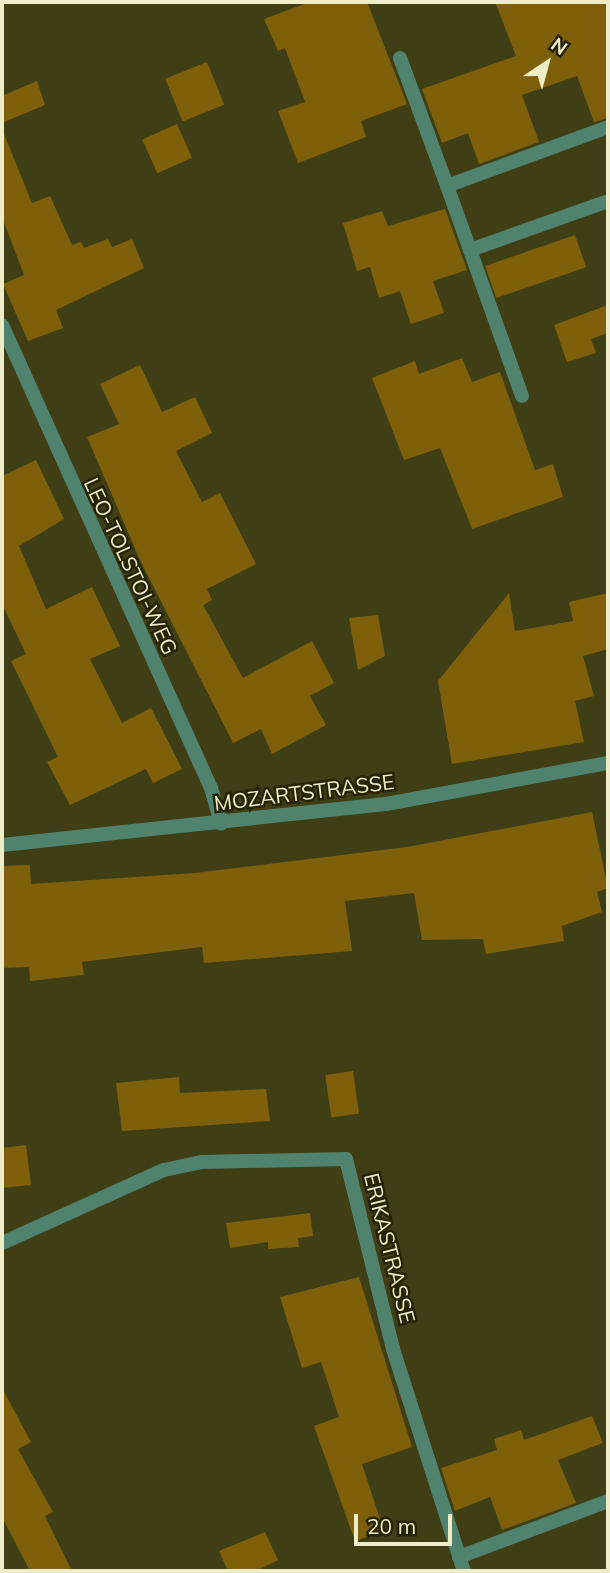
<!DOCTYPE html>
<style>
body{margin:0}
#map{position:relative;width:610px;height:1573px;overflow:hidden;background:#403e15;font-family:Mulish,sans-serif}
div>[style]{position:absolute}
.building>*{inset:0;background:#7e600a;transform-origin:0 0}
.lane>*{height:14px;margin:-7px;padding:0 7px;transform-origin:7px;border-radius:7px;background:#50836e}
.street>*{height:14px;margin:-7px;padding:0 7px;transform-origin:7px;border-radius:7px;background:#50836e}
span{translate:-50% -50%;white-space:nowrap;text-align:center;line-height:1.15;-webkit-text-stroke:5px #262403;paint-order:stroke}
.street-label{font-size:21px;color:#eeedc7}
.frame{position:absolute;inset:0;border:4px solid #eeedc7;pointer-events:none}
.north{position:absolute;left:512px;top:28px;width:70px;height:70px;-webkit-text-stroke:5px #262403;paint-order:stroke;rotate:36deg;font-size:19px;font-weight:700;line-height:28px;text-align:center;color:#eeedc7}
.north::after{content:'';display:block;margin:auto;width:24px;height:32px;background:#eeedc7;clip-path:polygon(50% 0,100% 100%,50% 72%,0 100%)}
.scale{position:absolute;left:354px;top:1514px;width:98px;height:32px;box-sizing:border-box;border:4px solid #eeedc7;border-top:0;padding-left:9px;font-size:21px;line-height:24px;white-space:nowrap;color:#eeedc7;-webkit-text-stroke:5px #262403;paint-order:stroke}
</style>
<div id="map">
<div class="building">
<div style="clip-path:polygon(310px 2px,367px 2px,407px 104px,361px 121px,366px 137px,298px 163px,278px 111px,305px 102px,285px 48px,278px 51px,264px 19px)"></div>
<div style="clip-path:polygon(495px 2px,608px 2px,608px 118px,594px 122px,577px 76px,522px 95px,539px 142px,479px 164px,468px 133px,442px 143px,422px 89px,516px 56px)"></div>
<div style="left:207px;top:62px;width:46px;height:45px;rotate:68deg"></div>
<div style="clip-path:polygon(37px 81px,45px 105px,2px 123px,2px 96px)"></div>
<div style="left:177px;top:124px;width:37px;height:38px;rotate:66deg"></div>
<div style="clip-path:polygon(2px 129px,32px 203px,50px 196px,72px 245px,81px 242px,84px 248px,108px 239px,112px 247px,132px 239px,144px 268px,56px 310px,63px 328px,28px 341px,3px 284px,24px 275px,2px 217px)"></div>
<div style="clip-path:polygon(445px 209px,467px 270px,433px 281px,444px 313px,411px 324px,400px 291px,379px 298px,370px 267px,357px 271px,343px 223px,382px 211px,388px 226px)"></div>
<div style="left:575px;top:235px;width:34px;height:95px;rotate:71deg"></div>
<div style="clip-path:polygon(608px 305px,608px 333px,591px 339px,596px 353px,567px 362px,554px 325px)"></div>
<div style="clip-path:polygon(462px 358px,472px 382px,500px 372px,535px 470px,553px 464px,563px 497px,472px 529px,440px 448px,404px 460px,372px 378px,415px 361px,419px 374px)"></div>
<div style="clip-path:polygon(140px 365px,162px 412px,195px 397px,212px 433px,176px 451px,202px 502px,220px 493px,256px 564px,207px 589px,212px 600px,203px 605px,243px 678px,312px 641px,334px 683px,310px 696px,326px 725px,272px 754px,261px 729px,233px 743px,140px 560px,87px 437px,119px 424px,100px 384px)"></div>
<div style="clip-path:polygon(36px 460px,64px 519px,19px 546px,46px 609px,92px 587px,120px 646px,90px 659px,122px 723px,151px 708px,182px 769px,153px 783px,146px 769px,70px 805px,47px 762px,58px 757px,11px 661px,26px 654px,2px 604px,2px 476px)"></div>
<div style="clip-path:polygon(509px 593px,515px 631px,573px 621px,569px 602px,608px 593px,608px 649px,583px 656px,594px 696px,575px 701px,584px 742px,452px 764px,438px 681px)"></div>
<div style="clip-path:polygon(378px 615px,385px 656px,358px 670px,349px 618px)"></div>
<div style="clip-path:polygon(592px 812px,608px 888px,597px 892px,602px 912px,562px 926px,564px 941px,486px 954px,483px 939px,422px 940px,414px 893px,345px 901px,352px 951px,204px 963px,202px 947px,82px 962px,84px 975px,30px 981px,29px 967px,2px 968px,2px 866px,30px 865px,31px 884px,195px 873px,407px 847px)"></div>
<div style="left:353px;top:1071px;width:43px;height:28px;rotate:82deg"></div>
<div style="clip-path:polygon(179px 1077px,180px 1093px,266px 1089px,270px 1121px,122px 1131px,116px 1083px)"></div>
<div style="clip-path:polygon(26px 1145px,31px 1185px,2px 1188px,2px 1148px)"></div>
<div style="clip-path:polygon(310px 1213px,313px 1236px,298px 1238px,299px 1247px,268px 1249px,268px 1242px,230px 1248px,226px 1223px)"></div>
<div style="clip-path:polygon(359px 1277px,412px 1447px,362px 1464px,384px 1531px,355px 1541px,314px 1426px,339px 1417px,321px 1362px,302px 1368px,280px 1297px)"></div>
<div style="clip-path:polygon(2px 1388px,31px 1442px,18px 1449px,53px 1512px,45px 1516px,72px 1571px,30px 1571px,2px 1517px)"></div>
<div style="clip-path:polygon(592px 1416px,603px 1443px,558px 1460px,576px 1503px,502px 1530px,490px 1497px,455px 1511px,441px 1468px,497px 1450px,494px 1439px,521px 1430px,524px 1440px)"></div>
<div style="clip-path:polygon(265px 1532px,278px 1560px,256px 1571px,228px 1571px,219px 1551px)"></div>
</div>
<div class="lane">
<div style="left:400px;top:58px;width:136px;rotate:69.8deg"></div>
<div style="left:470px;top:250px;width:155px;rotate:70.4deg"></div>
<div style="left:459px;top:1557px;width:159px;rotate:-20.6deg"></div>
</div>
<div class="street">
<div style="left:608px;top:127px;width:171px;rotate:159.9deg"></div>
<div style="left:447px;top:186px;width:68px;rotate:70.2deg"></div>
<div style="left:470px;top:250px;width:146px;rotate:-19.5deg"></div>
<div style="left:2px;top:325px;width:508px;rotate:65.71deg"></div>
<div style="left:211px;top:788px;width:37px;rotate:74deg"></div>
<div style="left:2px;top:845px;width:386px;rotate:-6.1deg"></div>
<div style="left:386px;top:804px;width:226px;rotate:-10.5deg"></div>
<div style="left:2px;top:1243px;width:178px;rotate:-24.3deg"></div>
<div style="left:164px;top:1170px;width:39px;rotate:-12deg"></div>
<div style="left:202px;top:1162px;width:144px;rotate:-1.2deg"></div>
<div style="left:346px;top:1159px;width:196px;rotate:76.1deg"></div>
<div style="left:393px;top:1349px;width:233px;rotate:72.3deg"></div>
</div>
<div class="street-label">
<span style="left:131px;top:566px;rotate:65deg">LEO-TOLSTOI-WEG</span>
<span style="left:304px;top:792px;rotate:-7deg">MOZARTSTRASSE</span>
<span style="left:390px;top:1248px;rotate:76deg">ERIKASTRASSE</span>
</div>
<div class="frame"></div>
<div class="north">N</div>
<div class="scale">20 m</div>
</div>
